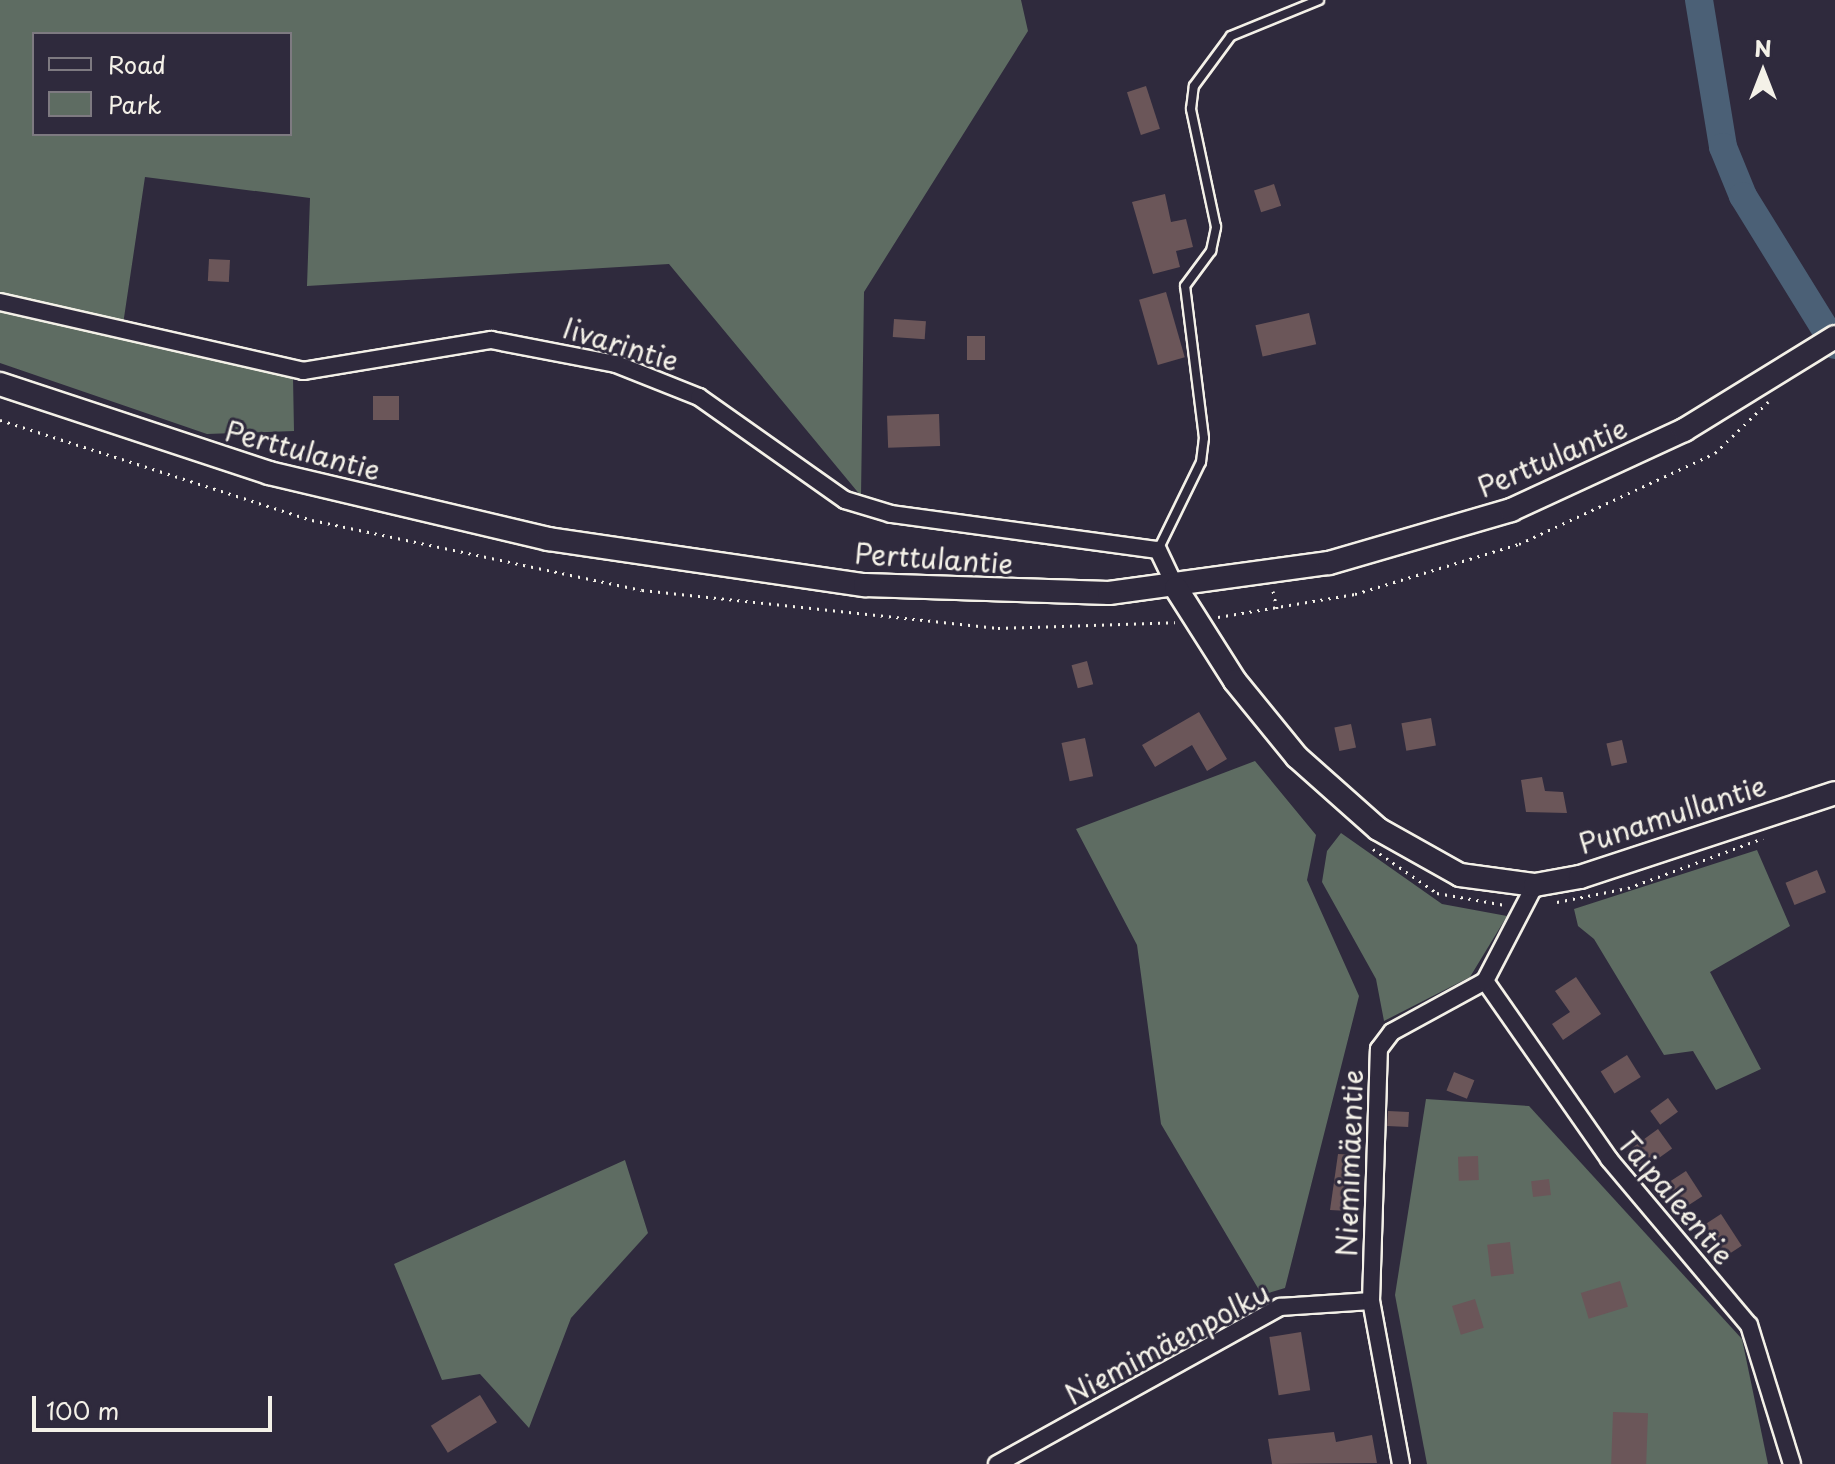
<!DOCTYPE html>
<meta charset="utf-8">
<style>
body{margin:0}
#map{position:relative;width:1835px;height:1464px;overflow:hidden;background:#2f2a3d;font-family:"Playpen Sans",sans-serif}
div>[style]{position:absolute}
.green>*{inset:0;background:#5e6c62}
.river>*{height:28px;margin:-14px;padding:0 14px;transform-origin:14px;border-radius:14px;background:#4b6076}
.building>*{inset:0;background:#6b5659;transform-origin:0 0}
.path>*{height:3px;margin-top:-1.5px;transform-origin:0;background:repeating-linear-gradient(90deg,#f4f1e8 0 2px,transparent 0 8px)}
.roads{filter:drop-shadow(2px 0 #f4f1e8) drop-shadow(-2px 0 #f4f1e8) drop-shadow(0 2px #f4f1e8) drop-shadow(0 -2px #f4f1e8)}
.lane>*{height:8px;margin:-4px;padding:0 4px;transform-origin:4px;border-radius:4px;background:#2f2a3d}
.street>*{height:16px;margin:-8px;padding:0 8px;transform-origin:8px;border-radius:8px;background:#2f2a3d}
.secondary>*{height:22px;margin:-11px;padding:0 11px;transform-origin:11px;border-radius:11px;background:#2f2a3d}
span{translate:-50% -50%;white-space:nowrap;text-align:center;line-height:1.15;-webkit-text-stroke:6px #2f2a3d;paint-order:stroke}
.street-label{font-size:28px;color:#f4f1e8}
.legend{position:absolute;left:32px;top:32px;width:260px;height:104px;box-sizing:border-box;background:#2f2a3d;border:2px solid #7e7a81;margin:0;padding:10px 14px;list-style:none;font-size:24px;color:#f4f1e8}
.legend li{display:flex;align-items:center;gap:16px;height:40px}
.legend b{width:40px;border:2px solid #7e7a81}
.north{position:absolute;left:1723px;top:32px;width:80px;height:80px;-webkit-text-stroke:6px #2f2a3d;paint-order:stroke;rotate:0deg;font-size:22px;font-weight:700;line-height:32px;text-align:center;color:#f4f1e8}
.north::after{content:'';display:block;margin:auto;width:28px;height:36px;background:#f4f1e8;clip-path:polygon(50% 0,100% 100%,50% 72%,0 100%)}
.scale{position:absolute;left:32px;top:1396px;width:240px;height:36px;box-sizing:border-box;border:4px solid #f4f1e8;border-top:0;padding-left:10px;font-size:24px;line-height:28px;white-space:nowrap;color:#f4f1e8;-webkit-text-stroke:6px #2f2a3d;paint-order:stroke}
</style>
<div id="map">
<div class="green">
<div style="clip-path:polygon(evenodd,0 0,1021px 0,1028px 31px,864px 292px,861px 496px,669px 264px,307px 286px,310px 198px,145px 177px,121px 338px,293px 377px,294px 431px,207px 434px,0 363px,0 0,34px 34px,290px 34px,290px 134px,34px 134px,34px 34px)"></div>
<div style="clip-path:polygon(1255px 761px,1316px 835px,1307px 880px,1359px 996px,1285px 1288px,1262px 1295px,1161px 1124px,1137px 945px,1076px 829px)"></div>
<div style="clip-path:polygon(1341px 833px,1442px 904px,1507px 916px,1470px 977px,1384px 1021px,1376px 979px,1322px 882px,1327px 851px)"></div>
<div style="clip-path:polygon(1757px 850px,1790px 926px,1710px 972px,1761px 1069px,1716px 1090px,1693px 1051px,1664px 1055px,1594px 939px,1578px 926px,1574px 909px)"></div>
<div style="clip-path:polygon(1426px 1099px,1529px 1106px,1742px 1339px,1768px 1464px,1427px 1464px,1395px 1295px)"></div>
<div style="clip-path:polygon(625px 1160px,648px 1233px,571px 1318px,529px 1428px,480px 1374px,442px 1380px,394px 1264px)"></div>
</div>
<div class="river">
<div style="left:1699px;top:0;width:149px;rotate:80.7deg"></div>
<div style="left:1723px;top:147px;width:53px;rotate:67.8deg"></div>
<div style="left:1743px;top:196px;width:175px;rotate:58.3deg"></div>
</div>
<div class="building">
<div style="left:1146px;top:86px;width:45px;height:20px;rotate:72deg"></div>
<div style="left:1274px;top:184px;width:23px;height:21px;rotate:72deg"></div>
<div style="clip-path:polygon(1165px 194px,1171px 222px,1186px 219px,1193px 247px,1176px 251px,1180px 267px,1153px 274px,1132px 202px)"></div>
<div style="left:209px;top:259px;width:21px;height:22px;rotate:3deg"></div>
<div style="left:1166px;top:292px;width:68px;height:28px;rotate:74deg"></div>
<div style="left:1309px;top:313px;width:32px;height:55px;rotate:77deg"></div>
<div style="left:894px;top:319px;width:32px;height:18px;rotate:4deg"></div>
<div style="left:967px;top:336px;width:18px;height:24px"></div>
<div style="left:373px;top:396px;width:26px;height:24px"></div>
<div style="left:939px;top:414px;width:32px;height:52px;rotate:88deg"></div>
<div style="left:1087px;top:661px;width:24px;height:16px;rotate:75deg"></div>
<div style="clip-path:polygon(1199px 712px,1227px 759px,1207px 771px,1192px 745px,1155px 767px,1142px 745px)"></div>
<div style="left:1431px;top:718px;width:28px;height:30px;rotate:80deg"></div>
<div style="left:1351px;top:724px;width:24px;height:17px;rotate:78deg"></div>
<div style="left:1085px;top:738px;width:39px;height:24px;rotate:78deg"></div>
<div style="left:1622px;top:740px;width:23px;height:16px;rotate:77deg"></div>
<div style="clip-path:polygon(1542px 777px,1545px 791px,1563px 792px,1567px 813px,1526px 812px,1521px 780px)"></div>
<div style="left:1817px;top:870px;width:24px;height:34px;rotate:68deg"></div>
<div style="clip-path:polygon(1576px 977px,1601px 1014px,1563px 1040px,1552px 1024px,1570px 1012px,1555px 991px)"></div>
<div style="left:1627px;top:1055px;width:26px;height:31px;rotate:58deg"></div>
<div style="left:1454px;top:1072px;width:22px;height:20px;rotate:22deg"></div>
<div style="left:1668px;top:1098px;width:17px;height:22px;rotate:54deg"></div>
<div style="left:1388px;top:1111px;width:21px;height:15px;rotate:3deg"></div>
<div style="left:1658px;top:1129px;width:24px;height:39px;rotate:54deg"></div>
<div style="clip-path:polygon(1338px 1154px,1358px 1155px,1348px 1211px,1330px 1210px)"></div>
<div style="left:1478px;top:1156px;width:24px;height:20px;rotate:88deg"></div>
<div style="left:1686px;top:1171px;width:30px;height:22px;rotate:57deg"></div>
<div style="left:1549px;top:1179px;width:16px;height:18px;rotate:83deg"></div>
<div style="left:1721px;top:1214px;width:38px;height:22px;rotate:57deg"></div>
<div style="left:1510px;top:1242px;width:32px;height:23px;rotate:83deg"></div>
<div style="left:1620px;top:1281px;width:27px;height:41px;rotate:73deg"></div>
<div style="left:1475px;top:1299px;width:30px;height:24px;rotate:73deg"></div>
<div style="left:1301px;top:1332px;width:59px;height:32px;rotate:81deg"></div>
<div style="left:480px;top:1395px;width:32px;height:58px;rotate:58deg"></div>
<div style="left:1613px;top:1412px;width:35px;height:52px;rotate:2deg"></div>
<div style="clip-path:polygon(1334px 1432px,1336px 1442px,1372px 1435px,1377px 1463px,1272px 1464px,1268px 1439px)"></div>
</div>
<div class="path">
<div style="left:0;top:420px;width:328px;rotate:17.8deg"></div>
<div style="left:312px;top:520px;width:337px;rotate:12deg"></div>
<div style="left:642px;top:590px;width:358px;rotate:6.1deg"></div>
<div style="left:998px;top:628px;width:177px;rotate:-1.9deg"></div>
<div style="left:1273px;top:591px;width:18px;rotate:77deg"></div>
<div style="left:1218px;top:617px;width:139px;rotate:-9.5deg"></div>
<div style="left:1355px;top:594px;width:171px;rotate:-17deg"></div>
<div style="left:1519px;top:544px;width:216px;rotate:-24.9deg"></div>
<div style="left:1715px;top:453px;width:74px;rotate:-43.9deg"></div>
<div style="left:1373px;top:849px;width:78px;rotate:34.5deg"></div>
<div style="left:1437px;top:893px;width:69px;rotate:10deg"></div>
<div style="left:1557px;top:902px;width:72px;rotate:-11.2deg"></div>
<div style="left:1628px;top:888px;width:144px;rotate:-20.3deg"></div>
</div>
<div class="roads">
<div class="lane">
<div style="left:1158px;top:550px;width:98px;rotate:-64deg"></div>
<div style="left:1201px;top:462px;width:24px;rotate:-83deg"></div>
<div style="left:1204px;top:438px;width:153px;rotate:-97.1deg"></div>
<div style="left:1185px;top:286px;width:44px;rotate:-53.4deg"></div>
<div style="left:1211px;top:251px;width:25px;rotate:-78deg"></div>
<div style="left:1216px;top:227px;width:121px;rotate:-102deg"></div>
<div style="left:1191px;top:109px;width:23px;rotate:-83deg"></div>
<div style="left:1194px;top:86px;width:62px;rotate:-53.5deg"></div>
<div style="left:1231px;top:36px;width:95px;rotate:-22.2deg"></div>
</div>
<div class="street">
<div style="left:0;top:302px;width:311px;rotate:12.8deg"></div>
<div style="left:303px;top:371px;width:191px;rotate:-9.4deg"></div>
<div style="left:491px;top:340px;width:127px;rotate:10.9deg"></div>
<div style="left:616px;top:364px;width:89px;rotate:21.7deg"></div>
<div style="left:699px;top:397px;width:179px;rotate:35.2deg"></div>
<div style="left:845px;top:500px;width:48px;rotate:16.9deg"></div>
<div style="left:891px;top:514px;width:269px;rotate:7.7deg"></div>
<div style="left:1158px;top:550px;width:42px;rotate:64.7deg"></div>
<div style="left:1485px;top:981px;width:217px;rotate:55.1deg"></div>
<div style="left:1609px;top:1159px;width:217px;rotate:49.9deg"></div>
<div style="left:1749px;top:1325px;width:145px;rotate:72.8deg"></div>
<div style="left:997px;top:1464px;width:324px;rotate:-29deg"></div>
<div style="left:1280px;top:1307px;width:91px;rotate:-3.8deg"></div>
<div style="left:1401px;top:1464px;width:166px;rotate:-100.4deg"></div>
<div style="left:1371px;top:1301px;width:252px;rotate:-88.2deg"></div>
<div style="left:1379px;top:1049px;width:21px;rotate:-53deg"></div>
<div style="left:1392px;top:1032px;width:106px;rotate:-28.7deg"></div>
<div style="left:1485px;top:981px;width:108px;rotate:-62.5deg"></div>
</div>
<div class="secondary">
<div style="left:0;top:384px;width:283px;rotate:18.3deg"></div>
<div style="left:269px;top:473px;width:287px;rotate:13.3deg"></div>
<div style="left:548px;top:539px;width:320px;rotate:8.3deg"></div>
<div style="left:865px;top:585px;width:244px;rotate:1.9deg"></div>
<div style="left:1109px;top:593px;width:222px;rotate:-7.8deg"></div>
<div style="left:1329px;top:563px;width:190px;rotate:-16.2deg"></div>
<div style="left:1511px;top:510px;width:191px;rotate:-24.8deg"></div>
<div style="left:1684px;top:430px;width:177px;rotate:-31.6deg"></div>
<div style="left:1176px;top:588px;width:110px;rotate:57.6deg"></div>
<div style="left:1235px;top:681px;width:98px;rotate:50.8deg"></div>
<div style="left:1297px;top:757px;width:108px;rotate:41.6deg"></div>
<div style="left:1378px;top:829px;width:94px;rotate:29.3deg"></div>
<div style="left:1460px;top:875px;width:76px;rotate:7.6deg"></div>
<div style="left:1535px;top:885px;width:46px;rotate:-10.1deg"></div>
<div style="left:1580px;top:877px;width:268px;rotate:-18.2deg"></div>
</div>
</div>
<div class="street-label">
<span style="left:621px;top:344px;rotate:17deg">Iivarintie</span>
<span style="left:303px;top:450px;rotate:15deg">Perttulantie</span>
<span style="left:1552px;top:457px;rotate:-23deg">Perttulantie</span>
<span style="left:934px;top:558px;rotate:4deg">Perttulantie</span>
<span style="left:1672px;top:814px;rotate:-18deg">Punamullantie</span>
<span style="left:1349px;top:1163px;rotate:-88deg">Niemimäentie</span>
<span style="left:1676px;top:1198px;rotate:50deg">Taipaleentie</span>
<span style="left:1167px;top:1343px;rotate:-28deg">Niemimäenpolku</span>
</div>
<ul class="legend">
<li><b style="height:10px;background:#2f2a3d"></b>Road</li>
<li><b style="height:22px;background:#5e6c62"></b>Park</li>
</ul>
<div class="north">N</div>
<div class="scale">100 m</div>
</div>
